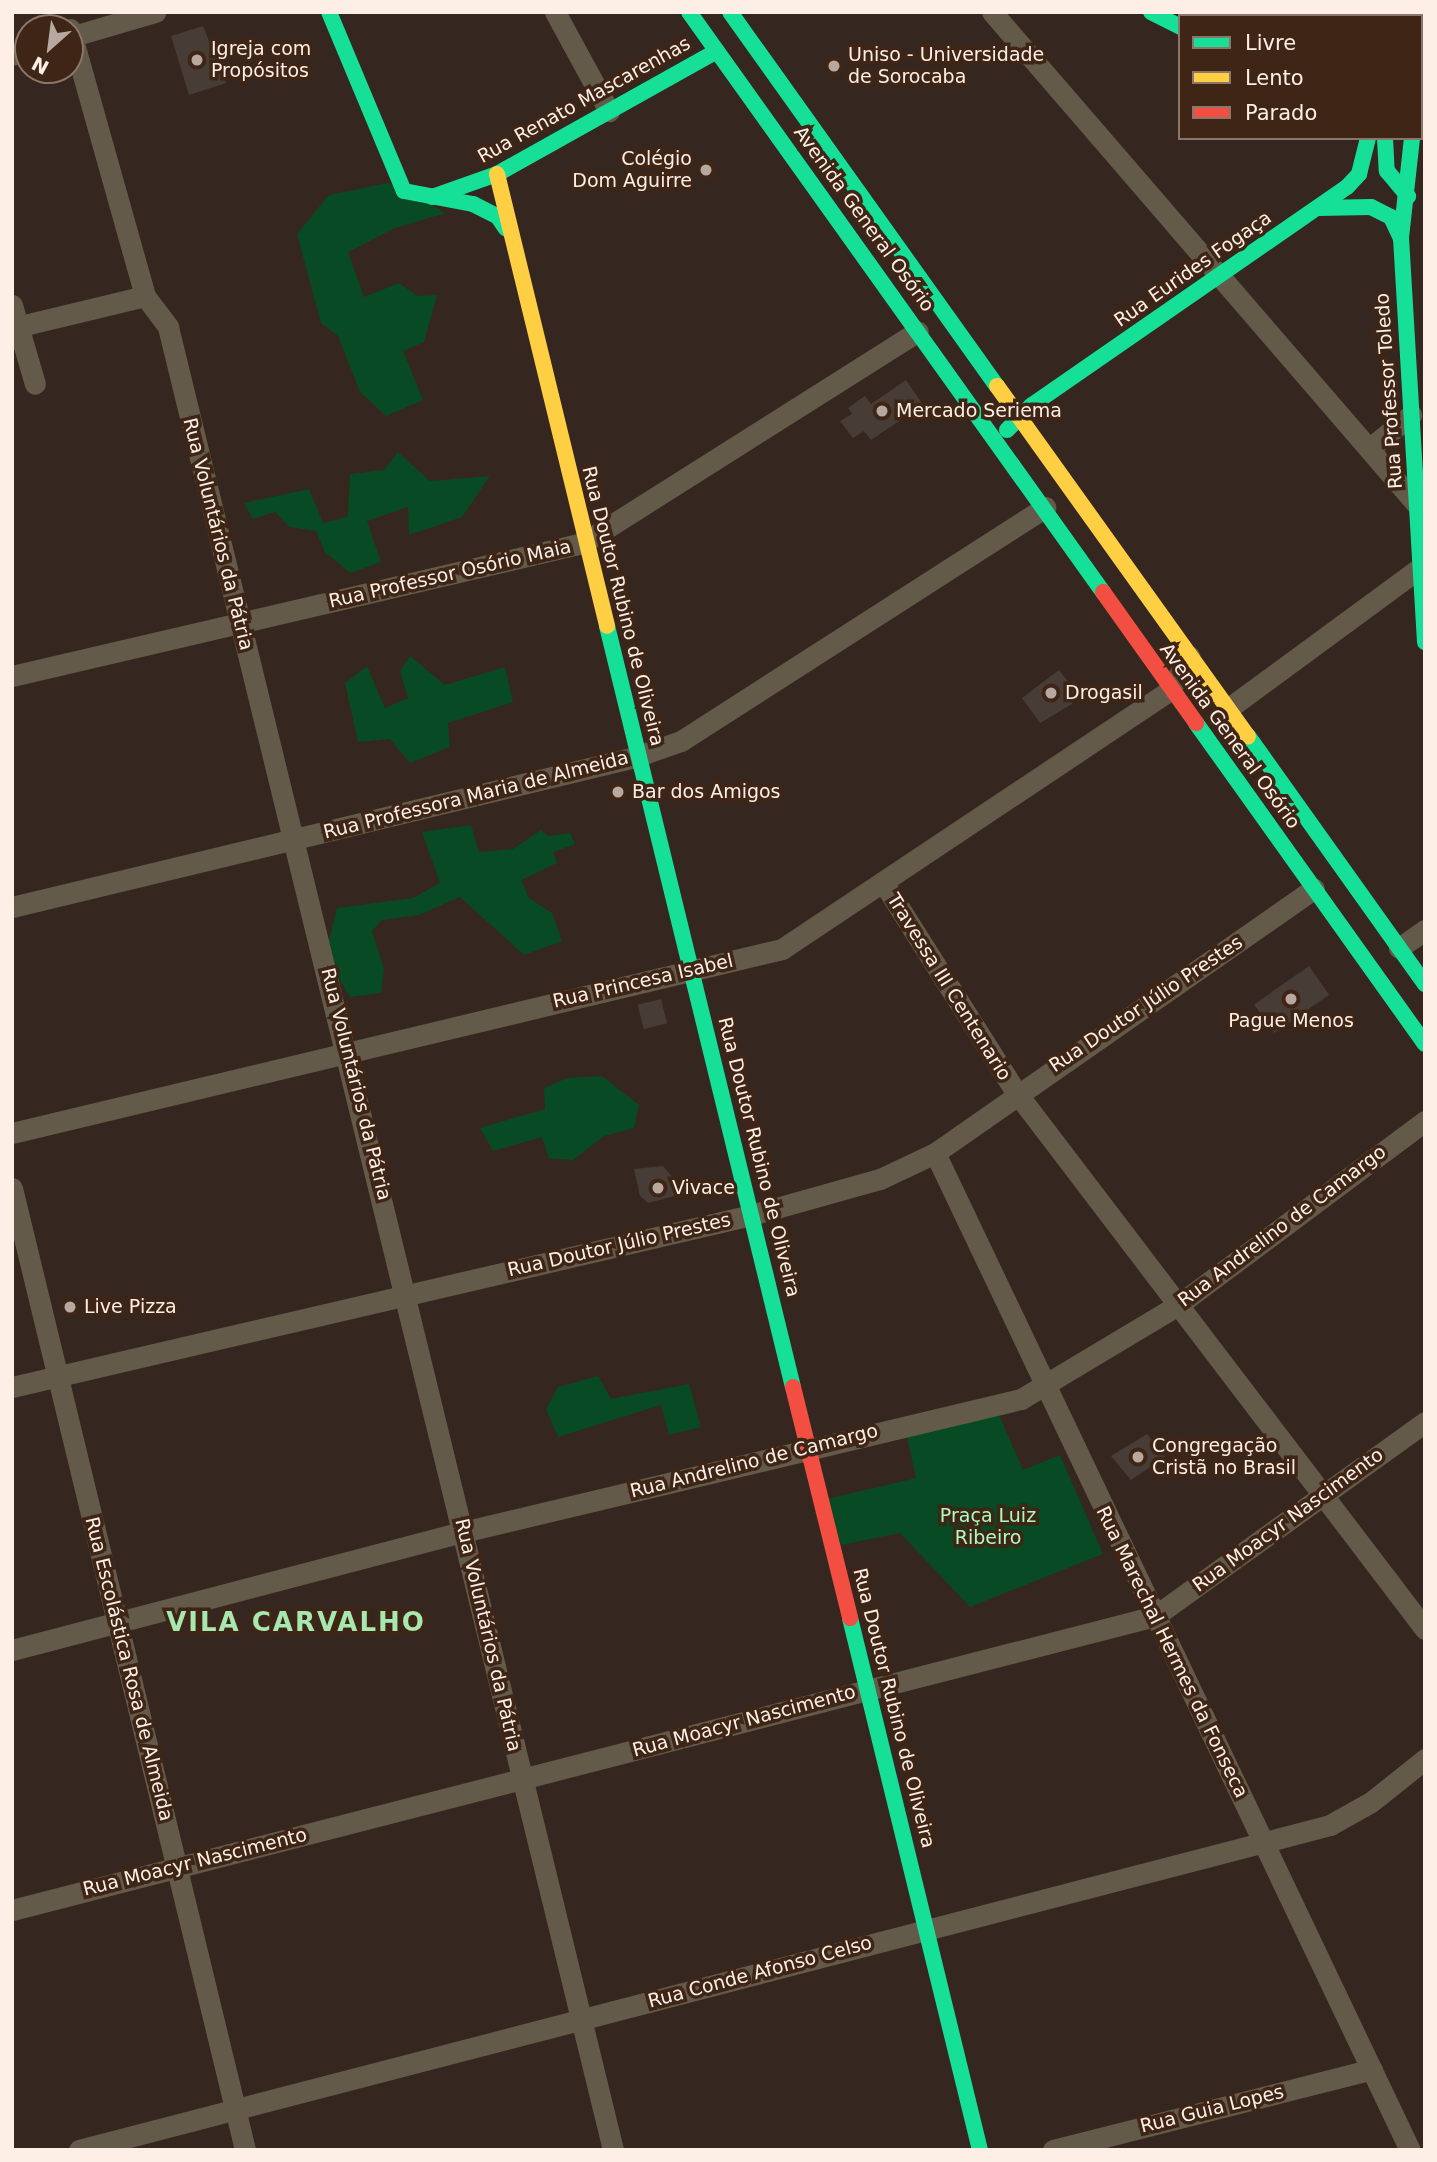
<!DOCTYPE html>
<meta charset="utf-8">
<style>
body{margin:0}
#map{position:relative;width:1437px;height:2162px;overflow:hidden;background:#35271f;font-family:"DejaVu Sans",sans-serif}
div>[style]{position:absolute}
.green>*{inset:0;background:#074a23}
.building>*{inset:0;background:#483d36;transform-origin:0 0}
.street>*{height:21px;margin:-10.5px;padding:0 10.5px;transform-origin:10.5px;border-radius:10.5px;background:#635a49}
.fast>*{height:16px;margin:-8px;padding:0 8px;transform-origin:8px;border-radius:8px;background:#16e098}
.slow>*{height:16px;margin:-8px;padding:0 8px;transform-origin:8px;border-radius:8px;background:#ffcf43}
.jam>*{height:16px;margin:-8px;padding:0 8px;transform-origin:8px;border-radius:8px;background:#f24e42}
.rail>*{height:8px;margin-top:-4px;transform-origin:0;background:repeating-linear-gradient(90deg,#3f2515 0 16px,#6a6056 0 32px);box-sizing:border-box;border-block:2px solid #6a6056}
.dots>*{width:19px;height:19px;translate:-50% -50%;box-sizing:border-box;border:4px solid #3f2515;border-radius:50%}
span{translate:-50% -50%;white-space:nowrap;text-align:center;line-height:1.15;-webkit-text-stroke:7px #3f2515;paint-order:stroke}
.poi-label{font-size:19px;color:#fdefe6}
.left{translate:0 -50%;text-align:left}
.right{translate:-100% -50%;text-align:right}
.street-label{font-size:19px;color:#fdefe6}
.park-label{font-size:19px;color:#aafbbf}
.district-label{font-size:26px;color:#a7e7b0;font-weight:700;letter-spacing:2px}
.frame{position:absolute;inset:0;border:14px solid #fdefe6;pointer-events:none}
.legend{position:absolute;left:1178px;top:14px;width:245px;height:126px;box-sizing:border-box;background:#3f2515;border:2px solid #8b7669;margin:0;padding:9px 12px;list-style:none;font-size:21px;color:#fdefe6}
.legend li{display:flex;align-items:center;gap:14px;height:35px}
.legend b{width:35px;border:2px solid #8b7669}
.north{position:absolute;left:14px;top:14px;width:70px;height:70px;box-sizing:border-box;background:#3f2515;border:2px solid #8b7669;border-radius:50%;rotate:208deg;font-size:19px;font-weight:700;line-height:28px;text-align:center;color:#fdefe6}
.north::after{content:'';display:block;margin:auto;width:24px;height:32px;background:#b7a9a0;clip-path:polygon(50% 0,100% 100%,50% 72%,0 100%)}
</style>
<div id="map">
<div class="green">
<div style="clip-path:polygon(388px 183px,446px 213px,395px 228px,348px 252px,364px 297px,399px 283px,417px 296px,437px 295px,424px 342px,403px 351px,423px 400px,386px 416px,360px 392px,338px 336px,321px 323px,297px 234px,329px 195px)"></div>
<div style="clip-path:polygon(398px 452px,430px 481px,490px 476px,462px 517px,409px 535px,408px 507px,367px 521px,381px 562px,350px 573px,325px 552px,316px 531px,290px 527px,275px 512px,253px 519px,244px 503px,309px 489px,323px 523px,336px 520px,348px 516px,350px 474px,384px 470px)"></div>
<div style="clip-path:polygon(410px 656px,445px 685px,505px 667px,513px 702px,448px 723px,450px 747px,410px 763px,390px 739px,358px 742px,345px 683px,367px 666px,385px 708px,408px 698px,400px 671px)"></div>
<div style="clip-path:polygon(471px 825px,479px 852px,513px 849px,541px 830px,548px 836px,570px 833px,575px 844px,553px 852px,557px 863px,521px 880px,529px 898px,552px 913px,562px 941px,524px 955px,460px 897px,419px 915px,382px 920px,372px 931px,384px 969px,381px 993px,350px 997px,325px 956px,337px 908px,413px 898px,440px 883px,422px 832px)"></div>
<div style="clip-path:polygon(602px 1076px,639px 1105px,634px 1128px,604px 1136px,573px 1160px,549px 1158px,542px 1137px,493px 1151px,480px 1128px,545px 1109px,544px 1088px,567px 1078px)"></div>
<div style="clip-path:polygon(598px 1376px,611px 1399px,689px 1384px,701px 1427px,669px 1435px,661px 1405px,558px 1437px,546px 1409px,558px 1387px)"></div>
<div style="clip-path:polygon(999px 1415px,1023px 1470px,1060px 1455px,1103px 1554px,970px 1607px,900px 1533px,841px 1545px,827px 1499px,916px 1478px,907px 1437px)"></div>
</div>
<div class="building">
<div style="clip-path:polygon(203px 26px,226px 83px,189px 95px,171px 36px)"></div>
<div style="clip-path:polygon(906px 380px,923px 405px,871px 440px,864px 431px,853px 438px,840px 421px,852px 414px,848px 408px,865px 396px,871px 404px)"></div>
<div style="clip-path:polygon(1059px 670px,1074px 689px,1072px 704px,1040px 723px,1022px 698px)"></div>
<div style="left:1309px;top:966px;width:35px;height:67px;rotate:55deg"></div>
<div style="left:661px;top:999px;width:25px;height:24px;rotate:76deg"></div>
<div style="clip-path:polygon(663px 1166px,675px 1180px,678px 1195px,648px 1203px,640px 1196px,634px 1169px)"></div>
<div style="clip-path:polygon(1147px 1434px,1165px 1457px,1131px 1480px,1111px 1456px)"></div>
</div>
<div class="street">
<div style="left:555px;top:12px;width:113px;rotate:61.4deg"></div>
<div style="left:992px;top:12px;width:654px;rotate:49.22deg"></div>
<div style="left:70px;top:29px;width:277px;rotate:74.3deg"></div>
<div style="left:145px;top:296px;width:39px;rotate:53deg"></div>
<div style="left:168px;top:327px;width:1877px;rotate:76.28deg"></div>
<div style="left:70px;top:37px;width:89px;rotate:-16.4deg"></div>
<div style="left:12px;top:55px;width:17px;rotate:-17deg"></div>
<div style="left:12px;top:305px;width:82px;rotate:73.8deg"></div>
<div style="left:12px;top:328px;width:137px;rotate:-13.5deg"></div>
<div style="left:1370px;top:448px;width:53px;rotate:-38.8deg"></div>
<div style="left:12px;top:676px;width:586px;rotate:-13.11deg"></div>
<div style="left:583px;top:543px;width:396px;rotate:-32.3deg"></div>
<div style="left:1229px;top:708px;width:243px;rotate:-36.3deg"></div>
<div style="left:883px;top:882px;width:249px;rotate:57.7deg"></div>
<div style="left:1016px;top:1092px;width:675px;rotate:52.71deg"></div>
<div style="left:12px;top:907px;width:641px;rotate:-13.54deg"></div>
<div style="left:635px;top:757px;width:49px;rotate:-19.2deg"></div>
<div style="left:681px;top:741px;width:433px;rotate:-32.7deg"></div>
<div style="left:1399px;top:948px;width:32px;rotate:-35deg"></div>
<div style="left:12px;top:1133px;width:792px;rotate:-13.44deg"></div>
<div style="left:782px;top:949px;width:467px;rotate:-33.7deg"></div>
<div style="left:1170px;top:690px;width:39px;rotate:-60deg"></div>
<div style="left:935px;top:1153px;width:1104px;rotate:64.53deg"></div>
<div style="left:12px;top:1188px;width:990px;rotate:76.38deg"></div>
<div style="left:12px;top:1387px;width:759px;rotate:-13.1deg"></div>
<div style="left:751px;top:1215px;width:134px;rotate:-15.6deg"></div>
<div style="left:880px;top:1179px;width:61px;rotate:-25.3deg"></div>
<div style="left:935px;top:1153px;width:462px;rotate:-34.9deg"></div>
<div style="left:12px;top:1650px;width:470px;rotate:-14.7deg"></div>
<div style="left:467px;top:1531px;width:570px;rotate:-13.4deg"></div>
<div style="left:1021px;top:1399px;width:183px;rotate:-30.9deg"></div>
<div style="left:1178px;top:1305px;width:308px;rotate:-36.7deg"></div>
<div style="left:12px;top:1910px;width:1180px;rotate:-14.42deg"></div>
<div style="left:1155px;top:1616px;width:332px;rotate:-35.7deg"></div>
<div style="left:79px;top:2150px;width:1293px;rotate:-14.56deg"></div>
<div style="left:1330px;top:1825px;width:47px;rotate:-29.3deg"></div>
<div style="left:1371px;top:1802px;width:69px;rotate:-38.5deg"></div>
<div style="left:1053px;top:2150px;width:329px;rotate:-14.2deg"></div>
</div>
<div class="fast">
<div style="left:329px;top:12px;width:194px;rotate:67.3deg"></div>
<div style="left:404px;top:191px;width:70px;rotate:10.7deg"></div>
<div style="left:473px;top:204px;width:28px;rotate:27deg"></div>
<div style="left:498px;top:217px;width:14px;rotate:56deg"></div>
<div style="left:689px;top:12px;width:713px;rotate:54.48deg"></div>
<div style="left:730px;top:12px;width:460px;rotate:54.5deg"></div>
<div style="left:1151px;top:12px;width:33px;rotate:27deg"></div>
<div style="left:1375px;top:12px;width:4px;rotate:76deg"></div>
<div style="left:1385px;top:138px;width:33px;rotate:87deg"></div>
<div style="left:1387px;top:171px;width:33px;rotate:50deg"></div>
<div style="left:1412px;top:138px;width:101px;rotate:96.3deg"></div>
<div style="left:1401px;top:238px;width:405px;rotate:86.6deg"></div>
<div style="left:432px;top:197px;width:69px;rotate:-19.5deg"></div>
<div style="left:497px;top:174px;width:252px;rotate:-29.2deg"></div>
<div style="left:1318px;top:208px;width:53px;rotate:-1.1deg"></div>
<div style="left:1371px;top:207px;width:22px;rotate:27deg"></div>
<div style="left:1391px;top:217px;width:23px;rotate:65deg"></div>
<div style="left:1007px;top:430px;width:35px;rotate:-45deg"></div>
<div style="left:1032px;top:405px;width:383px;rotate:-34.7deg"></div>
<div style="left:1347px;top:187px;width:18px;rotate:-47deg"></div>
<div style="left:1359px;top:174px;width:37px;rotate:-76deg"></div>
<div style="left:607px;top:626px;width:783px;rotate:76.27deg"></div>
<div style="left:1196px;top:723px;width:394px;rotate:54.5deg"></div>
<div style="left:1248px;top:736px;width:305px;rotate:54.5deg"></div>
<div style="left:850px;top:1618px;width:548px;rotate:76.27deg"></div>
</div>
<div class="slow">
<div style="left:1401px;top:12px;width:4px;rotate:90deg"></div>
<div style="left:497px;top:174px;width:465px;rotate:76.3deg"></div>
<div style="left:997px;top:386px;width:431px;rotate:54.4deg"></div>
</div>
<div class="jam">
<div style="left:1103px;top:592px;width:161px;rotate:54.6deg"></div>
<div style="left:793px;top:1387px;width:238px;rotate:76.1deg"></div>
</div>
<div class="rail">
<div style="left:1264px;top:12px;width:8px;rotate:30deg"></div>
<div style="left:1290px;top:12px;width:8px;rotate:30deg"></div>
<div style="left:1421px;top:72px;width:4px;rotate:14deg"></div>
<div style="left:1421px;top:84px;width:4px;rotate:27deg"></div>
</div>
<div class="dots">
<div style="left:197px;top:60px;background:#b7a9a0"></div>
<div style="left:834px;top:66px;background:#b7a9a0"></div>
<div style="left:706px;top:170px;background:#b7a9a0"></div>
<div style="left:882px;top:411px;background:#b7a9a0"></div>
<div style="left:1051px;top:693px;background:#b7a9a0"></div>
<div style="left:618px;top:792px;background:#b7a9a0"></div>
<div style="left:1291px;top:999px;background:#b7a9a0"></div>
<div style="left:658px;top:1188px;background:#b7a9a0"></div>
<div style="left:70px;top:1307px;background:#b7a9a0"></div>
<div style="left:1138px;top:1457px;background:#b7a9a0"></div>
</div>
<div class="poi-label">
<span class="left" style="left:211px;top:60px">Igreja com<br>Propósitos</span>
<span class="left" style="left:848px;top:66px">Uniso - Universidade<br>de Sorocaba</span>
<span class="right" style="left:692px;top:170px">Colégio<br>Dom Aguirre</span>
<span class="left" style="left:896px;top:411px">Mercado Seriema</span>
<span class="left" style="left:1065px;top:693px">Drogasil</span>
<span class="left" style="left:632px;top:792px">Bar dos Amigos</span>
<span style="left:1291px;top:1021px">Pague Menos</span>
<span class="left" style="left:672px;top:1188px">Vivace</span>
<span class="left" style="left:84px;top:1307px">Live Pizza</span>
<span class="left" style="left:1152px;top:1457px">Congregação<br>Cristã no Brasil</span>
</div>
<div class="street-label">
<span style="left:584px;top:100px;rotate:-29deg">Rua Renato Mascarenhas</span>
<span style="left:864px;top:219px;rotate:54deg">Avenida General Osório</span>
<span style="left:1193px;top:269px;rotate:-35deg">Rua Eurides Fogaça</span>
<span style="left:1389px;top:391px;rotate:-94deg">Rua Professor Toledo</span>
<span style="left:218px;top:534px;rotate:76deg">Rua Voluntários da Pátria</span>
<span style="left:450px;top:574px;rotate:-13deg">Rua Professor Osório Maia</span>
<span style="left:623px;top:606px;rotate:76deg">Rua Doutor Rubino de Oliveira</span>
<span style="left:1230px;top:736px;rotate:54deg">Avenida General Osório</span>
<span style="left:476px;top:795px;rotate:-14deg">Rua Professora Maria de Almeida</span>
<span style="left:643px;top:981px;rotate:-13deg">Rua Princesa Isabel</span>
<span style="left:949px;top:987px;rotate:58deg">Travessa III Centenario</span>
<span style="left:1146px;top:1004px;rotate:-34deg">Rua Doutor Júlio Prestes</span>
<span style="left:356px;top:1084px;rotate:76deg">Rua Voluntários da Pátria</span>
<span style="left:759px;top:1157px;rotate:76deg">Rua Doutor Rubino de Oliveira</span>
<span style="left:1282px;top:1226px;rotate:-37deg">Rua Andrelino de Camargo</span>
<span style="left:619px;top:1245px;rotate:-13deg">Rua Doutor Júlio Prestes</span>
<span style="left:754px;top:1461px;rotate:-14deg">Rua Andrelino de Camargo</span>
<span style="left:1288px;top:1520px;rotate:-36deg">Rua Moacyr Nascimento</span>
<span style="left:488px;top:1635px;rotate:77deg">Rua Voluntários da Pátria</span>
<span style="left:1172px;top:1652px;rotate:64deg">Rua Marechal Hermes da Fonseca</span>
<span style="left:129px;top:1669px;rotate:76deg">Rua Escolástica Rosa de Almeida</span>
<span style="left:894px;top:1708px;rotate:76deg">Rua Doutor Rubino de Oliveira</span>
<span style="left:744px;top:1721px;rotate:-15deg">Rua Moacyr Nascimento</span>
<span style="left:195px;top:1862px;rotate:-14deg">Rua Moacyr Nascimento</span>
<span style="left:760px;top:1972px;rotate:-15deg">Rua Conde Afonso Celso</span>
<span style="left:1212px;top:2109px;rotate:-14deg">Rua Guia Lopes</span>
</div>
<div class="park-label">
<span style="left:988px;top:1527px">Praça Luiz<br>Ribeiro</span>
</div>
<div class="district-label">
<span style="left:296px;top:1623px">VILA CARVALHO</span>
</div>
<div class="frame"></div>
<ul class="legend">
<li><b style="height:9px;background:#16e098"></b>Livre</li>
<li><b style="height:9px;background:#ffcf43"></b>Lento</li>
<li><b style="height:9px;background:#f24e42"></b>Parado</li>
</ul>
<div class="north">N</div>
</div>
